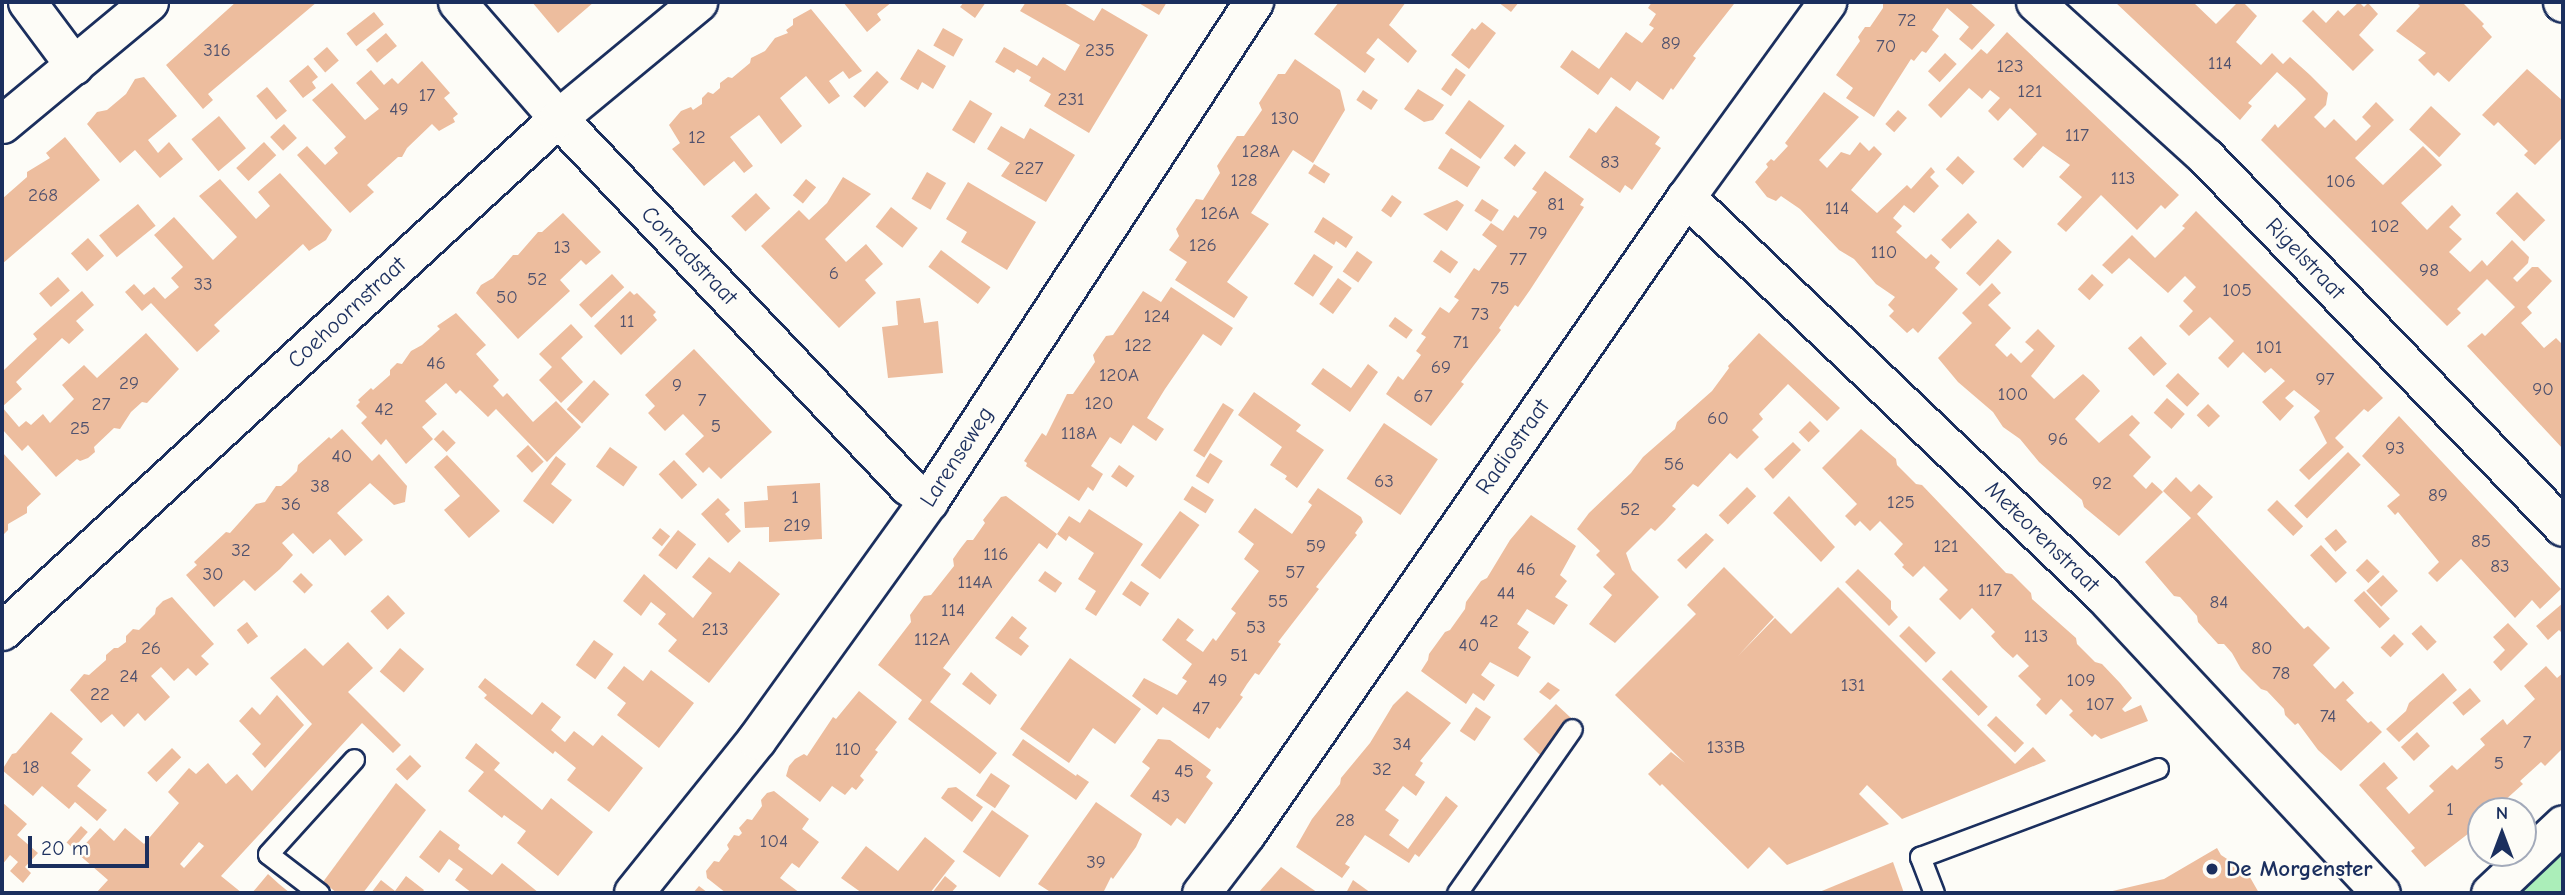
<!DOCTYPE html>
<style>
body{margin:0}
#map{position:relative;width:2565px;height:895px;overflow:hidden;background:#fdfcf7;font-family:"Comic Neue",sans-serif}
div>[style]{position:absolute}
.green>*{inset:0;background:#abeeb9}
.building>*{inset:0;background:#edbd9e;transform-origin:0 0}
.roads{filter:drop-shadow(2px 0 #1b2f5e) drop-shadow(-2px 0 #1b2f5e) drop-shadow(0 2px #1b2f5e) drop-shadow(0 -2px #1b2f5e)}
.service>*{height:19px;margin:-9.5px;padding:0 9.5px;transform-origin:9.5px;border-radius:9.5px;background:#fdfcf7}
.minor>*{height:37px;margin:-18.5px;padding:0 18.5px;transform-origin:18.5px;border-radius:18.5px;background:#fdfcf7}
.tertiary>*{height:38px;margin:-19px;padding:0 19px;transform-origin:19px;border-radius:19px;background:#fdfcf7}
.dots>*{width:19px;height:19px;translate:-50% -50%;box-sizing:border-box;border:4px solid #fdfcf7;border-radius:50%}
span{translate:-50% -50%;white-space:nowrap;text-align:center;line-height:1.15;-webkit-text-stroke:5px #fdfcf7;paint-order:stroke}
.number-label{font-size:19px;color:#50526e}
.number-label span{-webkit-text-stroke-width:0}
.street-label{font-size:23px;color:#1b2f5e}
.poi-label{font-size:23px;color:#1b2f5e;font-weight:700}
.left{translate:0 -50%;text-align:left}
.frame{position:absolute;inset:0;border:4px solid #1b2f5e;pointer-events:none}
.north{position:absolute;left:2467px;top:797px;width:70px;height:70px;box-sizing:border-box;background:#fdfcf7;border:2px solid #a3aaba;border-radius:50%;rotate:0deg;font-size:19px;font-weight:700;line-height:28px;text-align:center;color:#1b2f5e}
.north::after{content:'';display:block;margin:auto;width:24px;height:32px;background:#1b2f5e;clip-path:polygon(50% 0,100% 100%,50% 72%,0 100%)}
.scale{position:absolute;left:28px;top:836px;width:121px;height:32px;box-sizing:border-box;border:4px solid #1b2f5e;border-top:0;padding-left:9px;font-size:21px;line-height:24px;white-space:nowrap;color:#1b2f5e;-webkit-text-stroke:5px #fdfcf7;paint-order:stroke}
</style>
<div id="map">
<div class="green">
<div style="clip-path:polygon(2563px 847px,2563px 893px,2512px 893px)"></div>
</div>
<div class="building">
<div style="clip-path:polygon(236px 2px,317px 2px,208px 94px,213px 100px,203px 109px,166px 65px)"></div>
<div style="clip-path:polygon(532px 2px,594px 2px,558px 33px)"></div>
<div style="clip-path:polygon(843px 2px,892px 2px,877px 14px,881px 20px,867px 32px)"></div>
<div style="clip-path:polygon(964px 2px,986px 2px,975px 18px,960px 7px)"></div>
<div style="clip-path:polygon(1026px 2px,1062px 2px,1094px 21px,1102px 8px,1148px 35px,1089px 133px,1044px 106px,1051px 94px,1029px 81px,1031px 77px,1017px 69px,1014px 73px,995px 62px,1004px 47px,1037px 66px,1043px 57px,1065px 71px,1080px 45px,1020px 11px)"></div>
<div style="clip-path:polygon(1137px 2px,1167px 2px,1159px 15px)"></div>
<div style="clip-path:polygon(1339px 2px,1406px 2px,1389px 25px,1417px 51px,1408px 63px,1378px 38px,1366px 53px,1375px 59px,1365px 73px,1314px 34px)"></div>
<div style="clip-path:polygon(1498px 2px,1519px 2px,1511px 12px)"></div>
<div style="clip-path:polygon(1652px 2px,1730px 2px,1734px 4px,1693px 56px,1696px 58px,1673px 90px,1671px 88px,1663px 100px,1637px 81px,1630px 91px,1611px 77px,1598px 95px,1560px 67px,1572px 50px,1599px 69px,1626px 32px,1642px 43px,1654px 28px,1649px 25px,1656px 14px,1648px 8px)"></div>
<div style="clip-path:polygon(1883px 2px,1969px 2px,1995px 25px,1972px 50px,1959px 39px,1969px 27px,1947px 8px,1932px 30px,1939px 36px,1926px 53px,1922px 51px,1914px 61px,1911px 59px,1874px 117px,1846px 98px,1853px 88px,1836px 75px,1860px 41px,1858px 37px,1865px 27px,1870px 27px,1883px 8px)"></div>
<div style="clip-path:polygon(2115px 2px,2193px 2px,2216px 24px,2238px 2px,2243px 2px,2257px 16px,2236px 42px,2261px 65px,2272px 53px,2283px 64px,2290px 57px,2310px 75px,2328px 93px,2326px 105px,2314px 117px,2325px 128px,2334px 119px,2356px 141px,2371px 126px,2362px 117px,2376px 102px,2394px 120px,2355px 158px,2383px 185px,2423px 146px,2442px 165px,2401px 203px,2427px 230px,2452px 205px,2461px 215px,2449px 227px,2462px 239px,2449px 252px,2470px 272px,2482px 260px,2487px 266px,2512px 240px,2529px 257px,2528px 263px,2513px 278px,2517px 282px,2532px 267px,2538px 267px,2552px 281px,2527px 307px,2532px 313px,2521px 323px,2544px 348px,2556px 338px,2563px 345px,2563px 449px,2467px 346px,2482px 333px,2485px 336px,2515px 307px,2487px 279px,2457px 309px,2461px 313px,2447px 326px,2261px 140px,2275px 124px,2278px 128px,2306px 99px,2296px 89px,2277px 72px,2248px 103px,2252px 106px,2240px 120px)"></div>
<div style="clip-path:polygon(2359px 2px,2364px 7px,2368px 3px,2378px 14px,2359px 35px,2374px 50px,2353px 71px,2302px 21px,2313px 10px,2326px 23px,2338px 10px,2344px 16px)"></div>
<div style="clip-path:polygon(2416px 2px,2462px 2px,2484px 24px,2482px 26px,2492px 37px,2449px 82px,2438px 72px,2434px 76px,2418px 60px,2426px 53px,2396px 31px,2420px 6px)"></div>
<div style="clip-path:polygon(811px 9px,862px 71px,849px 79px,843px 71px,829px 81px,840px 96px,829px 104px,806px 76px,780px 98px,802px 126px,781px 144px,759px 115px,730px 137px,753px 166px,744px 173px,734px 161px,704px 186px,672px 149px,680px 143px,669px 125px,681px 111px,691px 107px,693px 110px,702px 104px,702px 98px,708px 92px,713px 94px,720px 88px,720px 83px,728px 77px,732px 78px,750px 63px,751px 58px,765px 51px,775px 38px,788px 33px,786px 30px,793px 25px,793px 19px)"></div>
<div style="left:374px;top:12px;width:16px;height:35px;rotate:52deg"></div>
<div style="clip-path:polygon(1482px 22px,1496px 33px,1469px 69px,1451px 55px,1472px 28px,1475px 30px)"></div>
<div style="left:943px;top:28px;width:23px;height:20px;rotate:29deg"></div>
<div style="clip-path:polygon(2007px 32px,2179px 195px,2165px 209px,2161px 205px,2137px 230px,2101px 195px,2066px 232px,2057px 224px,2082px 197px,2059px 177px,2070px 165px,2043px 146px,2023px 168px,2013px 159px,2037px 134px,2010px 108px,1998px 121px,1988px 111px,2000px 98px,1990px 90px,1982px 99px,1969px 88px,1941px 118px,1928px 105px,1981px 49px,1987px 54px)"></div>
<div style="left:386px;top:33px;width:17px;height:26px;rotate:50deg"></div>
<div style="left:327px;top:47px;width:18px;height:18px;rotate:49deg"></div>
<div style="clip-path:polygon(918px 49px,946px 66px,933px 89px,922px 82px,918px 90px,900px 79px)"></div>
<div style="left:1945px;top:53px;width:16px;height:25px;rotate:43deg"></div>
<div style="clip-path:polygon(1295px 59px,1340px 90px,1345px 110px,1313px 163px,1293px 150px,1251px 213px,1269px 224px,1227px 282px,1248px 297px,1234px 318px,1175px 280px,1187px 262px,1169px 250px,1179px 236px,1176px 229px,1196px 199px,1203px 200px,1220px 173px,1217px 166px,1237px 136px,1244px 136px,1262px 110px,1259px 103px,1278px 74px,1285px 74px)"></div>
<div style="clip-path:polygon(422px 61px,450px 93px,444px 98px,458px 114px,453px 118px,455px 122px,439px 131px,432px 124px,407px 148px,402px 157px,398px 157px,367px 185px,374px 192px,350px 213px,297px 155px,307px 146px,325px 165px,338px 153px,334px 148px,346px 137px,312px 100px,332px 83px,365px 120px,379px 109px,356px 83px,371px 70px,384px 85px,392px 78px,398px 84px)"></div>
<div style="clip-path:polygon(308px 65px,318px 77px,312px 82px,316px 88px,303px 98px,289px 81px)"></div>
<div style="left:1456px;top:68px;width:12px;height:26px;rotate:35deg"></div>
<div style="clip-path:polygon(2527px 69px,2563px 101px,2563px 137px,2535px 165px,2524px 155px,2528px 151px,2498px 122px,2494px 126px,2482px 115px)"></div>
<div style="left:877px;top:71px;width:16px;height:35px;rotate:43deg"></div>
<div style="clip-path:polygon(144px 77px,177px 116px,148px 140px,158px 153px,169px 142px,183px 159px,160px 178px,135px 150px,120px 163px,87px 124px,97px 112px,107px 110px,126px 94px,135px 79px)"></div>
<div style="left:267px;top:87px;width:31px;height:14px;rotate:50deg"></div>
<div style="clip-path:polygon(1418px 89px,1444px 105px,1433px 120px,1424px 122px,1404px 109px)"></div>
<div style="left:1363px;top:90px;width:18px;height:12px;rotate:34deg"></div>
<div style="clip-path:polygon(1824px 92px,1859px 117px,1819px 160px,1827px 168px,1841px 152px,1850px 155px,1860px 142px,1869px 151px,1874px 146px,1882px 154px,1851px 190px,1877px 213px,1907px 185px,1911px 189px,1931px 167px,1935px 172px,1930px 177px,1939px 186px,1914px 213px,1904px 205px,1893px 218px,1902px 226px,1896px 232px,1926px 259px,1931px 254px,1940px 262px,1935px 268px,1958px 289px,1918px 333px,1913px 328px,1907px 333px,1889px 316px,1894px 311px,1888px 305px,1895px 297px,1876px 284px,1854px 259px,1839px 250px,1800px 209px,1781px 196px,1776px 201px,1767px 197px,1755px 182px,1768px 167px,1766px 164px,1771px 159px,1774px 161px,1788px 146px,1785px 143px)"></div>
<div style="left:970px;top:100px;width:26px;height:35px;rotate:31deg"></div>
<div style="left:1469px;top:100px;width:44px;height:41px;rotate:36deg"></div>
<div style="clip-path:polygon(1616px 106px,1660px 137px,1655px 144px,1661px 148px,1632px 190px,1625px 185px,1620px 193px,1569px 157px,1589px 128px,1596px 133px)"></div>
<div style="left:2431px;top:106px;width:41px;height:32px;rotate:43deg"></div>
<div style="left:1898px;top:110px;width:12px;height:19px;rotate:42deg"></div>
<div style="left:219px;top:116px;width:42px;height:36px;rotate:50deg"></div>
<div style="left:284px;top:124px;width:19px;height:19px;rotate:47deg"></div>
<div style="clip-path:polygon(1001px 126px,1024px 139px,1030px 128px,1075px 155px,1046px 202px,1001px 176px,1010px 163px,987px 149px)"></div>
<div style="clip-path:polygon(65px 137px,100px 180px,2px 264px,2px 199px,27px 177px,27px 172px,50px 158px,46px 153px)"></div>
<div style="left:264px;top:142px;width:18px;height:38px;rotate:47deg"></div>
<div style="left:1515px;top:144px;width:14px;height:18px;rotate:39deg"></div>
<div style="left:1451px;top:148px;width:35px;height:24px;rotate:33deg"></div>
<div style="left:1958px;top:156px;width:23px;height:18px;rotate:43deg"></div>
<div style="left:1314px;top:164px;width:19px;height:11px;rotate:32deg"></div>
<div style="clip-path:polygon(1545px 171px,1584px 199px,1580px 205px,1584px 207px,1530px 290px,1518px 307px,1515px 305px,1499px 328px,1501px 330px,1461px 382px,1464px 384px,1431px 426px,1386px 394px,1398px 376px,1403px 380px,1421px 355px,1416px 351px,1426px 337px,1421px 334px,1440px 307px,1449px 313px,1459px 300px,1454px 297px,1474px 268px,1479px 271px,1497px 246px,1482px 235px,1491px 223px,1503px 231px,1514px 215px,1518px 218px,1537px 192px,1532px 189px)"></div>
<div style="left:927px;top:172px;width:22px;height:31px;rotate:30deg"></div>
<div style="clip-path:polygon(280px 173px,332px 230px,326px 240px,309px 251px,303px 244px,214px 325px,220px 331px,197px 352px,151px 303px,142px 311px,125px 292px,134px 284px,144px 295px,154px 287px,165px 299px,179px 287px,171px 278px,183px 267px,154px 235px,174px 217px,213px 260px,237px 237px,199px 196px,220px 179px,256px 219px,270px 206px,258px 192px)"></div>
<div style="clip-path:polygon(843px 177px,871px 194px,825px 239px,846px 262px,866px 244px,883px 264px,865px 280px,876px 293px,839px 328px,761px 246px,799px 210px,809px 220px,827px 203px)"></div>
<div style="left:806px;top:179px;width:13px;height:21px;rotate:39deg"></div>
<div style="clip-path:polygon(968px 182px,1036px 222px,1007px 270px,961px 242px,967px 232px,946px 219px)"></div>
<div style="left:2517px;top:192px;width:40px;height:30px;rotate:45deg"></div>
<div style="left:756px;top:193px;width:21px;height:34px;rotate:47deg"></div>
<div style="left:1392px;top:195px;width:12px;height:19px;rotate:35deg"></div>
<div style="left:1482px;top:199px;width:20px;height:14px;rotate:33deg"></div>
<div style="clip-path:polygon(1457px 200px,1464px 205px,1447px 231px,1423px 214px)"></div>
<div style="left:138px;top:204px;width:28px;height:50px;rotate:51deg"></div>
<div style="left:891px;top:207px;width:34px;height:25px;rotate:38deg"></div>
<div style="clip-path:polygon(2196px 211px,2383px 398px,2368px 412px,2364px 409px,2335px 438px,2344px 447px,2309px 480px,2299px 470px,2327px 443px,2314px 417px,2320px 411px,2294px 390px,2285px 398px,2294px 406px,2280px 421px,2262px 402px,2285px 381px,2271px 368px,2265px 373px,2243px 352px,2228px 368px,2218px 358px,2234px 341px,2210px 317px,2189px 336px,2179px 326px,2193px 311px,2183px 301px,2196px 287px,2185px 276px,2168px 293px,2129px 258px,2112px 274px,2102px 265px,2132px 235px,2155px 258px,2185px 228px,2182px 226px)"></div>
<div style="clip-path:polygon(563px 213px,601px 252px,586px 265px,581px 260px,560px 280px,570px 291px,518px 339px,476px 293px,481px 285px,493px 278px,513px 255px,518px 255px,538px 232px,542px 232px)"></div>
<div style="left:1968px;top:213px;width:13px;height:38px;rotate:45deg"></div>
<div style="clip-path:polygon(1323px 217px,1353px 237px,1346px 248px,1336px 241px,1334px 245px,1314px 232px)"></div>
<div style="left:88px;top:238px;width:24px;height:23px;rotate:48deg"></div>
<div style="left:1998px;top:239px;width:19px;height:47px;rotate:43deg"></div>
<div style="left:941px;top:250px;width:62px;height:21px;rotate:37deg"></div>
<div style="left:1441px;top:250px;width:21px;height:14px;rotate:35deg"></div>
<div style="left:1357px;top:251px;width:19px;height:25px;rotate:35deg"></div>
<div style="left:1314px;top:254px;width:23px;height:36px;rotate:34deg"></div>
<div style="left:612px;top:274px;width:18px;height:45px;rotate:47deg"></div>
<div style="left:2092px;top:274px;width:16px;height:21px;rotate:43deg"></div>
<div style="left:58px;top:277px;width:18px;height:25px;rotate:49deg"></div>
<div style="left:1338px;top:278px;width:17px;height:32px;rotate:36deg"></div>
<div style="clip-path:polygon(1992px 283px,2001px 293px,1988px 305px,2011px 328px,1995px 345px,2007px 357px,2011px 353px,2021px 363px,2034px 350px,2025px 342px,2038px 329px,2055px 346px,2031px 376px,2054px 399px,2083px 374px,2092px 382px,2100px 391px,2075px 419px,2099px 443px,2132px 415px,2140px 423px,2129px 435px,2151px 457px,2133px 476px,2146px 489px,2152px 482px,2163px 492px,2119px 536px,2084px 507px,2082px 500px,2039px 462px,2020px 439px,2003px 427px,1993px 412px,1958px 382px,1938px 358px,1972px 323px,1962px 313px)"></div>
<div style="clip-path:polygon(1171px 287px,1233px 328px,1221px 346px,1203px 334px,1165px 389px,1147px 418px,1164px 429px,1156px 441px,1133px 425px,1121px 444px,1110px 437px,1091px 466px,1103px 474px,1093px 491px,1088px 487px,1079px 501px,1026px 466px,1027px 463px,1024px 461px,1042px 433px,1046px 436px,1067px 394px,1073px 394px,1095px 362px,1093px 355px,1106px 336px,1113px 335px,1143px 291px,1161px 302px)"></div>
<div style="clip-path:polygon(82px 291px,94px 305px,76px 321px,84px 330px,69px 344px,62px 338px,16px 382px,22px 389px,2px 407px,19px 427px,26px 421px,31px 425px,43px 414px,50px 423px,74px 399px,62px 385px,84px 365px,97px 378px,146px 333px,179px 369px,147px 403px,142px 402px,131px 412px,120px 429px,114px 428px,94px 447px,95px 452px,88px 458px,80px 461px,77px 459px,56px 477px,28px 445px,22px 451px,2px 429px,2px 367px,4px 370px,28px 347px,37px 339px,33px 334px)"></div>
<div style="clip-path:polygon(630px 291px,634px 295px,637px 293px,656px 312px,653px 315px,657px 320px,621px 355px,594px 326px)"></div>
<div style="clip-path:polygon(920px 298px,924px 323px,938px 321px,943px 373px,888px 378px,882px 327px,898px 325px,896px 301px)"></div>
<div style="clip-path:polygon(456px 313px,486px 345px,476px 354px,499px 380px,493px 386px,503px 397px,507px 393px,533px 422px,556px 401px,581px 427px,547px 462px,496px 409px,488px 417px,460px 390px,456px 394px,446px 383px,425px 401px,437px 414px,422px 427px,433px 439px,406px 464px,386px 439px,381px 445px,361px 423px,367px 417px,356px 406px,360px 402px,358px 400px,371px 388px,373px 390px,390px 375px,390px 370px,397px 363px,402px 364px,411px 351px,422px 345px,440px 329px,437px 326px)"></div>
<div style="left:1395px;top:317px;width:22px;height:11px;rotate:36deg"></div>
<div style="clip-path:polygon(571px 324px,583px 337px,561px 358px,583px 382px,561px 403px,539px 380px,552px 367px,539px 354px)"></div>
<div style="clip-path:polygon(1759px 333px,1840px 408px,1827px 421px,1788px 384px,1759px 414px,1763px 419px,1752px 430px,1759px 437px,1737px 459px,1730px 453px,1698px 487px,1693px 484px,1672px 506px,1676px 509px,1665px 521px,1655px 531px,1651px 528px,1626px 553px,1632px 570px,1659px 597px,1615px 643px,1589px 624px,1612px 595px,1603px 587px,1615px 574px,1596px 555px,1600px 551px,1577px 529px,1589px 513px,1631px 473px,1643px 457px,1675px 429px,1677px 422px,1712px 391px,1729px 368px,1728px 366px)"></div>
<div style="left:2141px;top:336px;width:38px;height:18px;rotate:47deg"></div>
<div style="clip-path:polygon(694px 349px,772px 432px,721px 479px,709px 467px,703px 473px,685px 454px,704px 436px,683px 414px,665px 431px,648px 413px,655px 406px,645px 395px)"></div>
<div style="clip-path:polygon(1368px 364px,1378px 372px,1350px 412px,1311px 384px,1323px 368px,1351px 388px)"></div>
<div style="left:2178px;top:373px;width:30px;height:18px;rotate:44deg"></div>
<div style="left:594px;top:380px;width:21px;height:40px;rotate:43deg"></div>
<div style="clip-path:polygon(1254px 392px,1301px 425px,1296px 431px,1324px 450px,1297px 488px,1285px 479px,1287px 476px,1270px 465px,1282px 447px,1238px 415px)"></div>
<div style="left:2167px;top:398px;width:24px;height:20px;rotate:42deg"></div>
<div style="left:1223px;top:403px;width:13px;height:56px;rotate:32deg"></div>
<div style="left:2208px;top:404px;width:17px;height:16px;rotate:45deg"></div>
<div style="clip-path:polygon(2399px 416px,2561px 589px,2540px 609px,2532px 600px,2515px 618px,2461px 559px,2437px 582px,2428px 573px,2439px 562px,2398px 512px,2395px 515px,2387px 506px,2400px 495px,2362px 456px)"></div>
<div style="left:1810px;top:421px;width:14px;height:16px;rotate:45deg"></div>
<div style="left:1384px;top:423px;width:65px;height:67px;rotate:34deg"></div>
<div style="clip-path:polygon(342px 429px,372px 461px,379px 454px,407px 486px,405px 502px,394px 505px,370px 483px,337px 513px,363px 540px,345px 556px,330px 539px,313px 554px,293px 533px,282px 543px,293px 555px,280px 569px,255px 591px,244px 580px,214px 607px,186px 575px,197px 565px,194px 562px,226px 532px,230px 533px,256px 504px,265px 502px,276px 486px,281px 486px,289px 479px,297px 471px,298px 465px,329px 437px,331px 439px)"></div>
<div style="clip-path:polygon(1861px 429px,1896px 459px,1897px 465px,1916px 484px,1922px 485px,2006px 573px,2012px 574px,2031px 593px,2032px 599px,2076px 638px,2077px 644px,2095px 662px,2102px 664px,2120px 683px,2132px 698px,2122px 709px,2125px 712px,2141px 705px,2148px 721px,2101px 739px,2095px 734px,2092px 737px,2069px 715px,2073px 711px,2061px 699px,2046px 715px,2036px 705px,2041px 699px,2018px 676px,2029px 666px,2017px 654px,2013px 658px,2002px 648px,1991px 636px,1995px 632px,1972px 608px,1960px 620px,1939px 599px,1948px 590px,1924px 566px,1913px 577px,1902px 567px,1904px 565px,1894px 554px,1903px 544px,1880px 521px,1870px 531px,1860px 521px,1855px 526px,1845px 516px,1857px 504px,1822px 468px)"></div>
<div style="left:443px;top:430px;width:18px;height:13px;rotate:45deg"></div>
<div style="clip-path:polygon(1793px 442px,1801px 450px,1773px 479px,1764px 469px)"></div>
<div style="left:528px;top:445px;width:23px;height:16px;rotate:47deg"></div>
<div style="left:610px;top:447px;width:34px;height:24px;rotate:36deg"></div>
<div style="clip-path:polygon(2px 452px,41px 494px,27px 507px,27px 513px,8px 524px,8px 530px,2px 536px)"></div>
<div style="left:2348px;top:452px;width:18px;height:76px;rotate:45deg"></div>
<div style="left:1210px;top:453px;width:15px;height:27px;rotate:32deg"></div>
<div style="clip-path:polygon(447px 455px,500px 511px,469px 538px,444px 510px,460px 496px,434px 467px)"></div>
<div style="clip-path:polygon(556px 456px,566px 464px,551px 484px,572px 500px,553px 524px,523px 501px)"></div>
<div style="left:674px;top:460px;width:34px;height:21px;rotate:47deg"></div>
<div style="left:1119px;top:465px;width:19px;height:14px;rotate:35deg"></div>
<div style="clip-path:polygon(2176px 477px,2191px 492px,2199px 484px,2213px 497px,2197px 514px,2304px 629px,2308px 626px,2330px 648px,2313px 665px,2335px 689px,2343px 681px,2354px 693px,2346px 700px,2368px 723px,2371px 721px,2382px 732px,2341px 771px,2318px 750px,2298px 723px,2295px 725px,2285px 715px,2284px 709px,2267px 691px,2261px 689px,2241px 669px,2232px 653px,2224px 644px,2218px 644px,2198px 622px,2197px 616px,2180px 597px,2174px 596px,2145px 562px,2191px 518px,2163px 491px)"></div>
<div style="clip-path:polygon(820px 483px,822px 539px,769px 542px,769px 527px,745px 528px,744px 502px,768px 500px,767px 486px)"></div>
<div style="left:1192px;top:486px;width:26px;height:16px;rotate:32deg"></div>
<div style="left:1747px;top:487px;width:13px;height:40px;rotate:45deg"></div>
<div style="clip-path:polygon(1318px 488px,1361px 517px,1363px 522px,1355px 533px,1357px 535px,1316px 587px,1319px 589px,1278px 642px,1281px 644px,1259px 675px,1255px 673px,1247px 684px,1240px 695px,1243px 697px,1220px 729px,1217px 727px,1209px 739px,1163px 707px,1157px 715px,1132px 696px,1144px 678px,1177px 695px,1187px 681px,1182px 678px,1192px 664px,1162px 640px,1178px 618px,1194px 630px,1186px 640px,1203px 652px,1213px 638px,1216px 641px,1236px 613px,1231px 609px,1259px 571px,1244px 559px,1254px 544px,1238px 532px,1255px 508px,1292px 534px,1312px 505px,1308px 502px)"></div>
<div style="clip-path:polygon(1006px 496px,1057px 534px,1069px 516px,1080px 523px,1089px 509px,1143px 544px,1096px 616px,1085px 609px,1096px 591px,1078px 579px,1094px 553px,1069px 536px,1066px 541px,1057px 534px,1047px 549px,1039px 543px,943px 668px,951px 674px,930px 702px,997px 753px,980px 774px,908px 719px,922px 700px,878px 665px,911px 622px,910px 615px,924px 596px,931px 595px,954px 566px,953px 559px,960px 549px,967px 540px,973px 540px,985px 523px,983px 520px,1001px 497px)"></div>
<div style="clip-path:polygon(1789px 496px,1835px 547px,1821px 562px,1773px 513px)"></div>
<div style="clip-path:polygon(718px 498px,730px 510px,725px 514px,741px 531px,728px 543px,701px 514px)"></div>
<div style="left:2277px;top:500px;width:37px;height:14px;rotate:45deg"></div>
<div style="left:1180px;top:511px;width:24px;height:67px;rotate:36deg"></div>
<div style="clip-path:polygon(1531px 515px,1576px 546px,1560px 575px,1567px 581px,1555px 597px,1568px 605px,1554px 625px,1527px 609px,1517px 624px,1529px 632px,1518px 648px,1531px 657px,1518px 677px,1490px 662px,1481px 675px,1495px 685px,1484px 701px,1473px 693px,1466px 704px,1421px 671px,1428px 660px,1429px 654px,1445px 632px,1450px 630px,1465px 609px,1466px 602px,1481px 581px,1487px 578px,1510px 540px)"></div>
<div style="left:660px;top:528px;width:13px;height:13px;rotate:39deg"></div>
<div style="left:2336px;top:529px;width:17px;height:15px;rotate:50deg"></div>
<div style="left:678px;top:530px;width:23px;height:32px;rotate:38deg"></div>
<div style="clip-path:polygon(1706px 533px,1714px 540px,1686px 569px,1677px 560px)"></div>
<div style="left:2321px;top:545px;width:38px;height:15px;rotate:47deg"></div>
<div style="clip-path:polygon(709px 557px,730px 573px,739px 561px,780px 594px,709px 683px,668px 651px,677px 640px,658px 624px,666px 614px,651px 602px,641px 616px,623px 601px,644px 574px,693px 618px,712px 593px,692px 577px)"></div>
<div style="left:2367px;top:559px;width:18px;height:16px;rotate:45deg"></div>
<div style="clip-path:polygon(1724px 567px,1774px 617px,1738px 656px,1775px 618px,1791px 634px,1838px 587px,2015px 764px,2033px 747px,2046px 761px,1902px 819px,1867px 785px,1859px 794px,1889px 824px,1787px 865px,1769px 847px,1748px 869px,1662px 784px,1660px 786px,1648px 774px,1671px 752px,1685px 763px,1615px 695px,1696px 614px,1687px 605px)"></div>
<div style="clip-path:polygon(1858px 569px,1891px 601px,1891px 609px,1898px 617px,1889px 626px,1845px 582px)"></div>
<div style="left:1045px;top:571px;width:21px;height:12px;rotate:35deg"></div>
<div style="left:301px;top:573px;width:17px;height:12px;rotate:45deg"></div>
<div style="left:2383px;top:575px;width:22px;height:23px;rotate:47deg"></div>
<div style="left:1131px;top:581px;width:22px;height:16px;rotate:34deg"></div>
<div style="left:2364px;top:591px;width:38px;height:14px;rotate:47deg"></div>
<div style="left:388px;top:595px;width:25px;height:24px;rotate:47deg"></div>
<div style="clip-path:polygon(172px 597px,214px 644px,201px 656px,209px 664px,196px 676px,188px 668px,174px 681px,161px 667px,151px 676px,170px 697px,145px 721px,138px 713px,124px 727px,112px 714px,101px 723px,70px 690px,84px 674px,89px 675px,106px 660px,106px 655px,114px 648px,118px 648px,126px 642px,126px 636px,133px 629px,139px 630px,155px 614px,156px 608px,163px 601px)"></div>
<div style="clip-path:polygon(2563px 603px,2563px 634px,2559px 630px,2548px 640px,2536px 626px)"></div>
<div style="clip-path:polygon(1012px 616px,1027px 628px,1019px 638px,1029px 646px,1021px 656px,995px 638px)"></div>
<div style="left:247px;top:622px;width:18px;height:13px;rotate:52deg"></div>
<div style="clip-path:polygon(2508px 623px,2528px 644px,2501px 671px,2493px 662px,2505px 650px,2493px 637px)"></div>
<div style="left:2421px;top:625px;width:23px;height:13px;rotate:47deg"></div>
<div style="left:1909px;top:626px;width:38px;height:14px;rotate:45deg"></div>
<div style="left:2394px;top:634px;width:14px;height:19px;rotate:45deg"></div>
<div style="left:594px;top:640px;width:24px;height:31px;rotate:36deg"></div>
<div style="clip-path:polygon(evenodd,348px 642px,373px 668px,348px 692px,401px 745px,393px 753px,362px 723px,221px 876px,242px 893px,96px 893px,108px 880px,77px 853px,100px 828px,114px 841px,125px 828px,144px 844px,179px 803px,168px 792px,189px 768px,196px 774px,208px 763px,226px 784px,237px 774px,252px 791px,312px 724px,270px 678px,305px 648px,323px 666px,348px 642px,199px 842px,204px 846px,184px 868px,180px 864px,199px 842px)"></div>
<div style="left:400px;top:648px;width:32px;height:31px;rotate:41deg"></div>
<div style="clip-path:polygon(1070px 658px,1141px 709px,1115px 744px,1093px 728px,1069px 763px,1020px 729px)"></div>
<div style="clip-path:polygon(624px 666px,643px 681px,651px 670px,694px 703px,659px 748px,617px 715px,626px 703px,607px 688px)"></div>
<div style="clip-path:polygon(2546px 666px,2557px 678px,2563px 673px,2563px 748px,2545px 766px,2541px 762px,2520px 781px,2523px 784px,2494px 810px,2492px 807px,2481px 811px,2481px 817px,2470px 827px,2473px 830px,2425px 867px,2411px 851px,2415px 848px,2359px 785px,2384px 762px,2398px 778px,2386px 788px,2409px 814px,2434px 791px,2429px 786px,2452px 765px,2457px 770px,2485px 745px,2480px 739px,2503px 719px,2507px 725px,2535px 699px,2524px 686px)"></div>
<div style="left:1951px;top:670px;width:52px;height:13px;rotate:45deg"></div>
<div style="clip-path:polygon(971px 672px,997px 695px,990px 705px,962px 684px)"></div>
<div style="clip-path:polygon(2443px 673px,2457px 690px,2399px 742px,2386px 729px,2406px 711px,2409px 703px)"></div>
<div style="clip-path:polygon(485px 678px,532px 715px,542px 702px,561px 717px,551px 730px,565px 742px,574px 731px,593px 746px,602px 735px,643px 768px,609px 812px,567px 780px,576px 768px,555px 751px,553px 754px,484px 698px,487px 695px,478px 687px)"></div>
<div style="clip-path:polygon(1548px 682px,1560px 690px,1550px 700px,1539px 692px)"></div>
<div style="left:2470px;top:688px;width:17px;height:23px;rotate:50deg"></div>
<div style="clip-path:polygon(859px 691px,897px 722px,875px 750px,878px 752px,860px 776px,864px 780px,856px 790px,852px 787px,845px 795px,832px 786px,820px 802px,786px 776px,789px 766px,795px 759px,804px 754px,807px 756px,833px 717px,836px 719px)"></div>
<div style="clip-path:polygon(1407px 691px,1451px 723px,1420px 761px,1423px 763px,1415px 775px,1425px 782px,1416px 796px,1403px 786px,1385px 810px,1399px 820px,1389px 835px,1408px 849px,1446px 796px,1458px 806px,1419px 857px,1415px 854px,1409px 863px,1365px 835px,1345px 864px,1350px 867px,1342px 878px,1296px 847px,1312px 819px,1340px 784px,1341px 778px,1370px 743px,1393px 705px)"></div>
<div style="clip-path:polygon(277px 695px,304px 725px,265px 768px,252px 754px,261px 744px,239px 721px,252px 707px,260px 715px)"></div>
<div style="left:1556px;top:704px;width:25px;height:48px;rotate:43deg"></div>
<div style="left:1476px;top:707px;width:18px;height:29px;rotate:34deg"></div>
<div style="clip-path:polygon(51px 712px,83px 739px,71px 753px,91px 770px,77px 786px,107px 810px,97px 821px,75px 802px,69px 809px,42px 786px,33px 796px,2px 770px,12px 754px,16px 753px)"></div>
<div style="left:1996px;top:716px;width:39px;height:13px;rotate:44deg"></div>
<div style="left:2417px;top:732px;width:19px;height:22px;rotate:47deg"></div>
<div style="clip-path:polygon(1023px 739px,1076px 776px,1077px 774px,1089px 782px,1076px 800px,1012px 755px)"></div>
<div style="clip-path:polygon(1158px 739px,1170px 740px,1211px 770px,1206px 777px,1213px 783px,1185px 824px,1177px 818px,1171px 826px,1130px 796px,1150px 768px,1142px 762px)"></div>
<div style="clip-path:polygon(476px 743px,500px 763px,494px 770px,542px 810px,551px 798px,593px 832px,558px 876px,517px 843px,526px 831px,504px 815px,502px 818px,468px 791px,484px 772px,465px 758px)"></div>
<div style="left:172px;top:748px;width:13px;height:35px;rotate:45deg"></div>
<div style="left:410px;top:755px;width:16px;height:20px;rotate:45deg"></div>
<div style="left:991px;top:773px;width:23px;height:27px;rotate:34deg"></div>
<div style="clip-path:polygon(396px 783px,426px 810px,363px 893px,337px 893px,323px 882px)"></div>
<div style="clip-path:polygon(956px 787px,983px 807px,972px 822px,941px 798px,948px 788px)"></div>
<div style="clip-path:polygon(774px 791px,809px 819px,802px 829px,819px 842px,799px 868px,792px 863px,780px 878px,800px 893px,726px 893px,707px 878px,706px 871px,714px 861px,719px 862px,724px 855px,729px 849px,727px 845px,734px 835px,739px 836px,742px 833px,739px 828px,747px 819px,752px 820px,762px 806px,761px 800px,767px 793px)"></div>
<div style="clip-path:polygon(2px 802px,27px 824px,17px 835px,38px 853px,25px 867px,31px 873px,23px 883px,10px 871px,18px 862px,10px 855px,2px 865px)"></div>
<div style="clip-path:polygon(1096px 802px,1142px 834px,1136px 847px,1113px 879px,1111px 877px,1103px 893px,1052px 893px,1038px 884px)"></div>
<div style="left:992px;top:810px;width:45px;height:51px;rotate:35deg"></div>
<div style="left:81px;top:826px;width:9px;height:22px;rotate:41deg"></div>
<div style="clip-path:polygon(440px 830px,460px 845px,458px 849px,492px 875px,502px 863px,539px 893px,472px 893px,455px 880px,463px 869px,449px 859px,439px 873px,419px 857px)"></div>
<div style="clip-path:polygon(925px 837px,955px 861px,930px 893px,862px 893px,841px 878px,866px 846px,898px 871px)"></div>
<div style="clip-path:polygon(2217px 848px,2221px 855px,2247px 872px,2259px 893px,2104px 893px,2164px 879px)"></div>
<div style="clip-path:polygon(1893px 862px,1904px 893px,1817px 893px,1846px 881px)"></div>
<div style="clip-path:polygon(1281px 867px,1318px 893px,1258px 893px)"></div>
<div style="clip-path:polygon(268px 874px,279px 884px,290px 893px,252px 893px)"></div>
<div style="clip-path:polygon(406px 876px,424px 890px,422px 893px,371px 893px,381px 880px,395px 891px)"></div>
<div style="clip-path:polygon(945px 876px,957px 886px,951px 893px,932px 893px)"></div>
<div style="clip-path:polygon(1353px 880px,1371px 893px,1346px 893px)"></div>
<div style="clip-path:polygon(699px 886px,708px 893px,693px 893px)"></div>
</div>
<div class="roads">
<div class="service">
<div style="left:319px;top:893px;width:64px;rotate:-142.6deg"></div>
<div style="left:268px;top:854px;width:128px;rotate:-47.8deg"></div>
<div style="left:1457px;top:893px;width:200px;rotate:-55deg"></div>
<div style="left:1934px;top:893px;width:39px;rotate:-111deg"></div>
<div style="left:1920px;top:857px;width:254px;rotate:-20.5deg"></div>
</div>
<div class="minor">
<div style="left:27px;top:2px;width:79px;rotate:53.3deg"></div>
<div style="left:457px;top:2px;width:154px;rotate:49deg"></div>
<div style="left:558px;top:118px;width:508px;rotate:46.44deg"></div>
<div style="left:908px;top:486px;width:26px;rotate:36deg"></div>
<div style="left:2035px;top:2px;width:231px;rotate:42.2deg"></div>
<div style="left:2206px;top:157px;width:514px;rotate:46.02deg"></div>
<div style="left:2562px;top:2px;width:1px;rotate:45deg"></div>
<div style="left:2px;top:124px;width:191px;rotate:-39.7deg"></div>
<div style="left:1686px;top:197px;width:575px;rotate:43.66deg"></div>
<div style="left:2102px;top:594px;width:409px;rotate:47deg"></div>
<div style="left:2px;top:631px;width:757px;rotate:-42.7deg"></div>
<div style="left:558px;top:118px;width:182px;rotate:-39.6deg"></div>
<div style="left:1201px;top:893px;width:74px;rotate:-52.7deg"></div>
<div style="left:1246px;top:834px;width:774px;rotate:-55.37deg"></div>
<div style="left:1686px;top:197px;width:241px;rotate:-54.1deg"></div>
<div style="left:2490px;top:893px;width:100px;rotate:-43.4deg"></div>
</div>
<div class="tertiary">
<div style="left:634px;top:893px;width:196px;rotate:-51.2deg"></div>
<div style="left:757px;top:740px;width:294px;rotate:-54.3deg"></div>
<div style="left:929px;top:501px;width:596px;rotate:-56.92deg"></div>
</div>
</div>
<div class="dots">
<div style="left:2212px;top:869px;background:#1b2f5e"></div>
</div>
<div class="number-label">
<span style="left:1907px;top:21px">72</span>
<span style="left:1671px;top:44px">89</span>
<span style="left:1886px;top:47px">70</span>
<span style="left:217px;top:51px">316</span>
<span style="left:1100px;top:51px">235</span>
<span style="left:2220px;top:64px">114</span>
<span style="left:2010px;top:67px">123</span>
<span style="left:2030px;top:92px">121</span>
<span style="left:427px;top:96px">17</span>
<span style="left:1071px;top:100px">231</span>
<span style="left:399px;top:110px">49</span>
<span style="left:1285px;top:119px">130</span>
<span style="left:2077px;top:136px">117</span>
<span style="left:697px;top:138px">12</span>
<span style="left:1261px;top:152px">128A</span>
<span style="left:1610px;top:163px">83</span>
<span style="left:1029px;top:169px">227</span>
<span style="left:2123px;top:179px">113</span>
<span style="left:1244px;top:181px">128</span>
<span style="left:2341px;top:182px">106</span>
<span style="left:43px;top:196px">268</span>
<span style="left:1556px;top:205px">81</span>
<span style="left:1837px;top:209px">114</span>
<span style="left:1220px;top:214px">126A</span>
<span style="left:2385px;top:227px">102</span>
<span style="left:1538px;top:234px">79</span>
<span style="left:1203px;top:246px">126</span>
<span style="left:562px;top:248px">13</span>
<span style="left:1884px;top:253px">110</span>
<span style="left:1518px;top:260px">77</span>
<span style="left:2429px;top:271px">98</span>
<span style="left:834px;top:274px">6</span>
<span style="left:537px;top:280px">52</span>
<span style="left:203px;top:285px">33</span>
<span style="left:1500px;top:289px">75</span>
<span style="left:2237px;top:291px">105</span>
<span style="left:507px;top:298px">50</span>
<span style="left:1480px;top:315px">73</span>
<span style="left:1157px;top:317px">124</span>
<span style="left:627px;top:322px">11</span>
<span style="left:1461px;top:343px">71</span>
<span style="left:1138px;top:346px">122</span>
<span style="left:2269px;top:348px">101</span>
<span style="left:436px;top:364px">46</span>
<span style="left:1441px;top:368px">69</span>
<span style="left:1119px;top:376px">120A</span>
<span style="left:2325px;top:380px">97</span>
<span style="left:129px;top:384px">29</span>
<span style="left:677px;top:386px">9</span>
<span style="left:2543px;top:390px">90</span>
<span style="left:2013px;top:395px">100</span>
<span style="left:1423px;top:397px">67</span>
<span style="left:702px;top:401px">7</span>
<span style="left:1099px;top:404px">120</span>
<span style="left:101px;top:405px">27</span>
<span style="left:384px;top:410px">42</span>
<span style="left:1718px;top:419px">60</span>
<span style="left:716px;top:427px">5</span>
<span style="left:80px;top:429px">25</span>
<span style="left:1079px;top:434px">118A</span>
<span style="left:2058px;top:440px">96</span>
<span style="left:2395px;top:449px">93</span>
<span style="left:342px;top:457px">40</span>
<span style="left:1674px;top:465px">56</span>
<span style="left:1384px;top:482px">63</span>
<span style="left:2102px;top:484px">92</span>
<span style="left:320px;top:487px">38</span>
<span style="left:2438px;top:496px">89</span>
<span style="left:795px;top:498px">1</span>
<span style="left:1901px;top:503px">125</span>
<span style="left:291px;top:505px">36</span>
<span style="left:1630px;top:510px">52</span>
<span style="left:797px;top:526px">219</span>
<span style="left:2481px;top:542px">85</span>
<span style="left:1316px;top:547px">59</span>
<span style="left:1946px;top:547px">121</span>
<span style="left:241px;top:551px">32</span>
<span style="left:996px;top:555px">116</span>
<span style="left:2500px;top:567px">83</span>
<span style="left:1526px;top:570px">46</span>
<span style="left:1295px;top:573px">57</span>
<span style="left:213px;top:575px">30</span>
<span style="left:975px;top:583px">114A</span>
<span style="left:1990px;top:591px">117</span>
<span style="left:1506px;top:594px">44</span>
<span style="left:1278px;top:602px">55</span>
<span style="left:2219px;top:603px">84</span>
<span style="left:953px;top:611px">114</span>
<span style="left:1489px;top:622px">42</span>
<span style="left:1256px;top:628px">53</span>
<span style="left:715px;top:630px">213</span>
<span style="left:2036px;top:637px">113</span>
<span style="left:932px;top:640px">112A</span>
<span style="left:1469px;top:646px">40</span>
<span style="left:151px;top:649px">26</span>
<span style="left:2262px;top:649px">80</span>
<span style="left:1239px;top:656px">51</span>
<span style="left:2281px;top:674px">78</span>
<span style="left:129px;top:677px">24</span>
<span style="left:1218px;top:681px">49</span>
<span style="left:2081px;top:681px">109</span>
<span style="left:1853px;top:686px">131</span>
<span style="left:100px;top:695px">22</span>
<span style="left:2100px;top:705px">107</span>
<span style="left:1201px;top:709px">47</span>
<span style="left:2328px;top:717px">74</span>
<span style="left:2527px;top:743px">7</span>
<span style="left:1402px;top:745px">34</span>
<span style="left:1726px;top:748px">133B</span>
<span style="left:848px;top:750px">110</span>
<span style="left:2499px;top:764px">5</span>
<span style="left:31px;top:768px">18</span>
<span style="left:1382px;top:770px">32</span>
<span style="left:1184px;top:772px">45</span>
<span style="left:1161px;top:797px">43</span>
<span style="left:2450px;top:810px">1</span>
<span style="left:1345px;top:821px">28</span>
<span style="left:774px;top:842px">104</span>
<span style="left:1096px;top:863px">39</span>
</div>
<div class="street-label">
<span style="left:689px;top:256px;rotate:46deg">Conradstraat</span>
<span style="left:2305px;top:259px;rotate:46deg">Rigelstraat</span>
<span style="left:347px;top:313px;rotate:-43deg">Coehoornstraat</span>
<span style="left:1513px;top:447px;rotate:-55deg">Radiostraat</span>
<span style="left:957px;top:457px;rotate:-57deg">Larenseweg</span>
<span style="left:2042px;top:537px;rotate:44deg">Meteorenstraat</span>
</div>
<div class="poi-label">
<span class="left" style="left:2226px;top:869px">De Morgenster</span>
</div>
<div class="frame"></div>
<div class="north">N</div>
<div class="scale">20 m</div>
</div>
